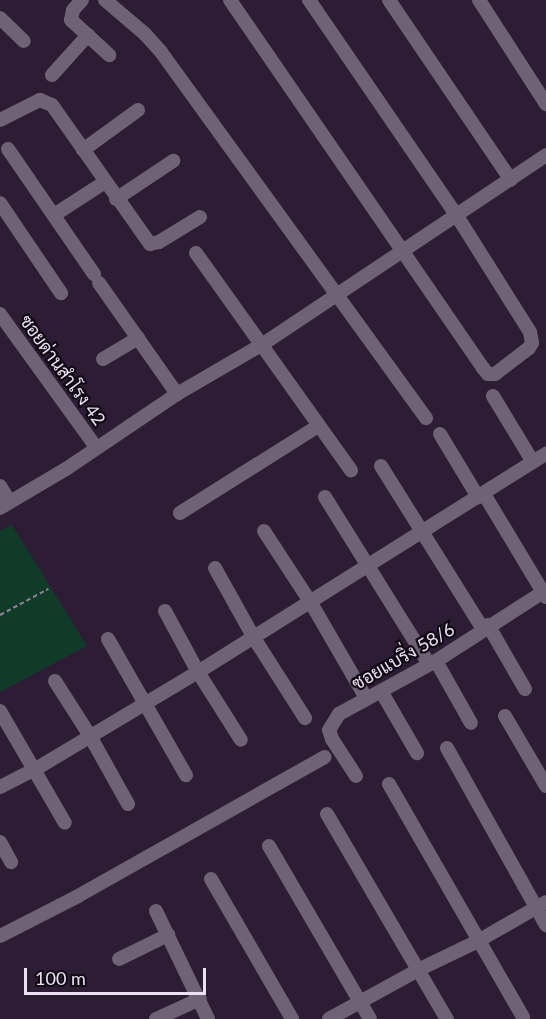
<!DOCTYPE html>
<meta charset="utf-8">
<style>
body{margin:0}
#map{position:relative;width:546px;height:1019px;overflow:hidden;background:#2c1d35;font-family:Lato,Sarabun,sans-serif}
div>[style]{position:absolute}
.green>*{inset:0;background:#113b29}
.path>*{height:2px;margin-top:-1px;transform-origin:0;background:repeating-linear-gradient(90deg,#8e8196 0 4.5px,transparent 0 7.5px)}
.minor>*{height:14px;margin:-7px;padding:0 7px;transform-origin:7px;border-radius:7px;background:#6f6277}
span{translate:-50% -50%;white-space:nowrap;text-align:center;line-height:1.15;-webkit-text-stroke:4.5px #110a15;paint-order:stroke}
.street-label{font-size:18px;color:#ebe1f2}
.scale{position:absolute;left:24px;top:968px;width:182px;height:27px;box-sizing:border-box;border:3px solid #ebe1f2;border-top:0;padding-left:8px;font-size:18px;line-height:21px;white-space:nowrap;color:#ebe1f2;-webkit-text-stroke:4px #110a15;paint-order:stroke}
</style>
<div id="map">
<div class="green">
<div style="clip-path:polygon(12px 525px,87px 646px,0 692px,0 531px)"></div>
</div>
<div class="path">
<div style="left:0;top:615px;width:55px;rotate:-28.4deg"></div>
</div>
<div class="minor">
<div style="left:82px;top:0;width:13px;rotate:132deg"></div>
<div style="left:73px;top:10px;width:10px;rotate:101deg"></div>
<div style="left:71px;top:20px;width:52px;rotate:42.6deg"></div>
<div style="left:105px;top:0;width:52px;rotate:40.4deg"></div>
<div style="left:145px;top:34px;width:24px;rotate:48deg"></div>
<div style="left:161px;top:52px;width:452px;rotate:54.1deg"></div>
<div style="left:230px;top:0;width:447px;rotate:55.5deg"></div>
<div style="left:483px;top:368px;width:8px;rotate:50deg"></div>
<div style="left:488px;top:374px;width:7px"></div>
<div style="left:495px;top:374px;width:43px;rotate:-37.4deg"></div>
<div style="left:529px;top:348px;width:6px;rotate:-59deg"></div>
<div style="left:532px;top:343px;width:11px;rotate:-100deg"></div>
<div style="left:530px;top:332px;width:137px;rotate:-122.2deg"></div>
<div style="left:457px;top:216px;width:262px;rotate:-124.4deg"></div>
<div style="left:389px;top:0;width:217px;rotate:55.9deg"></div>
<div style="left:479px;top:0;width:124px;rotate:57.2deg"></div>
<div style="left:0;top:18px;width:33px;rotate:44deg"></div>
<div style="left:52px;top:75px;width:54px;rotate:-48deg"></div>
<div style="left:0;top:120px;width:45px;rotate:-26.6deg"></div>
<div style="left:40px;top:100px;width:13px;rotate:23deg"></div>
<div style="left:52px;top:105px;width:170px;rotate:54.8deg"></div>
<div style="left:150px;top:244px;width:9px;rotate:-13deg"></div>
<div style="left:159px;top:242px;width:48px;rotate:-31.4deg"></div>
<div style="left:8px;top:149px;width:152px;rotate:55.5deg"></div>
<div style="left:83px;top:150px;width:68px;rotate:-36deg"></div>
<div style="left:116px;top:199px;width:69px;rotate:-33.7deg"></div>
<div style="left:0;top:203px;width:109px;rotate:55.9deg"></div>
<div style="left:54px;top:215px;width:61px;rotate:-32.9deg"></div>
<div style="left:196px;top:253px;width:267px;rotate:54.5deg"></div>
<div style="left:99px;top:283px;width:136px;rotate:54.9deg"></div>
<div style="left:0;top:314px;width:164px;rotate:54.2deg"></div>
<div style="left:103px;top:359px;width:41px;rotate:-31deg"></div>
<div style="left:493px;top:396px;width:77px;rotate:58.8deg"></div>
<div style="left:440px;top:434px;width:74px;rotate:58.9deg"></div>
<div style="left:381px;top:466px;width:192px;rotate:58deg"></div>
<div style="left:0;top:486px;width:19px;rotate:58deg"></div>
<div style="left:484px;top:494px;width:120px;rotate:59deg"></div>
<div style="left:325px;top:497px;width:197px;rotate:58.1deg"></div>
<div style="left:0;top:508px;width:77px;rotate:-30.6deg"></div>
<div style="left:66px;top:469px;width:134px;rotate:-34deg"></div>
<div style="left:177px;top:394px;width:99px;rotate:-30.2deg"></div>
<div style="left:263px;top:344px;width:340px;rotate:-33.7deg"></div>
<div style="left:180px;top:513px;width:163px;rotate:-32.2deg"></div>
<div style="left:264px;top:531px;width:86px;rotate:56.9deg"></div>
<div style="left:311px;top:603px;width:110px;rotate:59.9deg"></div>
<div style="left:215px;top:568px;width:80px;rotate:60.9deg"></div>
<div style="left:254px;top:638px;width:95px;rotate:57.5deg"></div>
<div style="left:165px;top:611px;width:69px;rotate:61.6deg"></div>
<div style="left:198px;top:672px;width:80px;rotate:57.7deg"></div>
<div style="left:488px;top:625px;width:74px;rotate:60deg"></div>
<div style="left:108px;top:639px;width:157px;rotate:60.2deg"></div>
<div style="left:436px;top:661px;width:71px;rotate:60.6deg"></div>
<div style="left:55px;top:681px;width:65px;rotate:57.5deg"></div>
<div style="left:90px;top:736px;width:78px;rotate:60.8deg"></div>
<div style="left:381px;top:691px;width:72px;rotate:59.9deg"></div>
<div style="left:0;top:711px;width:129px;rotate:59.9deg"></div>
<div style="left:505px;top:716px;width:81px;rotate:59.6deg"></div>
<div style="left:447px;top:748px;width:203px;rotate:60.8deg"></div>
<div style="left:356px;top:776px;width:44px;rotate:-123deg"></div>
<div style="left:332px;top:739px;width:9px;rotate:-108deg"></div>
<div style="left:329px;top:730px;width:19px;rotate:-58deg"></div>
<div style="left:339px;top:714px;width:111px;rotate:-28.7deg"></div>
<div style="left:436px;top:661px;width:131px;rotate:-32.8deg"></div>
<div style="left:389px;top:784px;width:269px;rotate:60.1deg"></div>
<div style="left:0;top:787px;width:38px;rotate:-27deg"></div>
<div style="left:34px;top:770px;width:191px;rotate:-30.9deg"></div>
<div style="left:198px;top:672px;width:411px;rotate:-32.1deg"></div>
<div style="left:327px;top:814px;width:238px;rotate:59.7deg"></div>
<div style="left:0;top:842px;width:23px;rotate:61deg"></div>
<div style="left:269px;top:846px;width:200px;rotate:59.7deg"></div>
<div style="left:211px;top:879px;width:162px;rotate:59.9deg"></div>
<div style="left:156px;top:911px;width:120px;rotate:64.3deg"></div>
<div style="left:0;top:936px;width:88px;rotate:-27.1deg"></div>
<div style="left:78px;top:896px;width:283px;rotate:-29.4deg"></div>
<div style="left:119px;top:959px;width:55px;rotate:-26.1deg"></div>
<div style="left:156px;top:1019px;width:48px;rotate:-24.4deg"></div>
<div style="left:329px;top:1019px;width:102px;rotate:-28.8deg"></div>
<div style="left:418px;top:970px;width:67px;rotate:-25.8deg"></div>
<div style="left:478px;top:941px;width:78px;rotate:-29.8deg"></div>
</div>
<div class="street-label">
<span style="left:63px;top:370px;rotate:54deg">ซอยด่านสำโรง 42</span>
<span style="left:403px;top:656px;rotate:-30deg">ซอยแบริ่ง 58/6</span>
</div>
<div class="scale">100 m</div>
</div>
